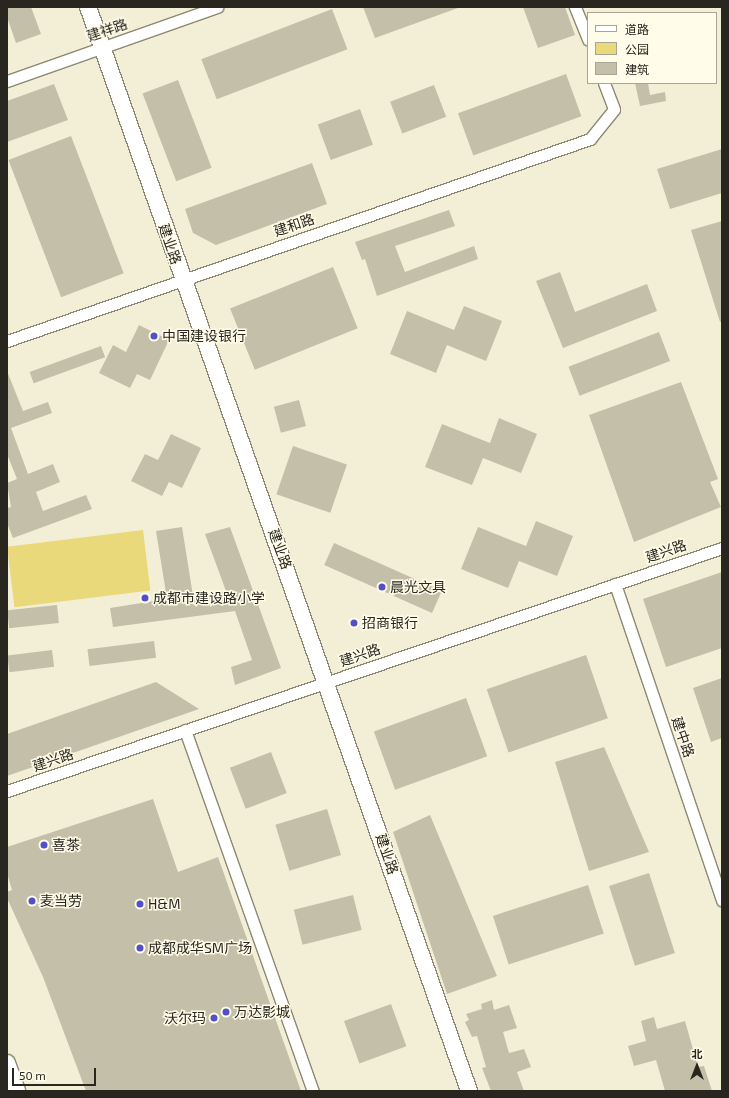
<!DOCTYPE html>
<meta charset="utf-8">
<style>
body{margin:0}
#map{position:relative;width:729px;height:1098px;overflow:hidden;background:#f3efd7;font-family:"Exo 2","Noto Sans SC",sans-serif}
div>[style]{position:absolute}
.green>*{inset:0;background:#ead97a;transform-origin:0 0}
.building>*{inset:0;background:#c3bfa9;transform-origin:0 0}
.roads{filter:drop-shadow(1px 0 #8c8873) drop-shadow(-1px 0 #8c8873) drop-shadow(0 1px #8c8873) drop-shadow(0 -1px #8c8873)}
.street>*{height:11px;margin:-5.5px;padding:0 5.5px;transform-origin:5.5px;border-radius:5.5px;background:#fff}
.secondary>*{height:16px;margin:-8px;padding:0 8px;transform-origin:8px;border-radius:8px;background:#fff}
.dots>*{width:11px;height:11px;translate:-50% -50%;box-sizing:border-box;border:2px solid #fffce9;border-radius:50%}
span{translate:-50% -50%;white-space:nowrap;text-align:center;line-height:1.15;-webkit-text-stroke:3px #fffce9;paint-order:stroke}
.street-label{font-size:14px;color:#28261e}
.poi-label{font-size:14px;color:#28261e}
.left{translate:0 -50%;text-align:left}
.right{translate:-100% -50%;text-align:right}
.frame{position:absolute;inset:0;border:8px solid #28261e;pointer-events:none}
.legend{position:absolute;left:587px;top:12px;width:130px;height:72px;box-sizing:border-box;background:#fffce9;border:1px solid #a9a698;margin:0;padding:5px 7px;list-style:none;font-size:12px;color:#28261e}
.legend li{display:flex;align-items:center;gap:8px;height:20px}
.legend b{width:20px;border:1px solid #a9a698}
.north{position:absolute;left:677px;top:1046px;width:40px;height:40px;-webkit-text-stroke:3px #fffce9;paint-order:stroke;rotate:0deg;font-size:11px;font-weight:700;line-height:16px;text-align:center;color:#28261e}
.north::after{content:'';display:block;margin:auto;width:14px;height:18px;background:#28261e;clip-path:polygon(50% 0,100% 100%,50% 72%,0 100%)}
.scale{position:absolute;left:12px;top:1068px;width:84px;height:18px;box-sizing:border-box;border:2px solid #28261e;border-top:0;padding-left:5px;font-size:12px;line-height:14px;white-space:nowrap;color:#28261e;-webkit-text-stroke:3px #fffce9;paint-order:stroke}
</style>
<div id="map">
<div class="green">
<div style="left:143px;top:530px;width:61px;height:137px;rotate:83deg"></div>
</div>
<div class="building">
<div style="clip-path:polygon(7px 7px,31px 7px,41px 34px,16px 43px,7px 17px)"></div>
<div style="clip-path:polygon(363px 7px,457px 7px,458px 8px,375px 38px)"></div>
<div style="clip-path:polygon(523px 7px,565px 7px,575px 35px,538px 48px)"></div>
<div style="left:332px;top:9px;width:43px;height:140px;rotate:69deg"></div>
<div style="left:566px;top:74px;width:45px;height:115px;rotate:70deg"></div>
<div style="left:178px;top:80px;width:94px;height:38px;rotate:69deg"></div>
<div style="clip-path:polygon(635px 83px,648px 83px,650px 95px,665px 92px,666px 101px,640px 106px)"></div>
<div style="clip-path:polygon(54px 84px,68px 120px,7px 142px,7px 101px)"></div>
<div style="left:434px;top:85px;width:34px;height:47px;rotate:69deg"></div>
<div style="left:360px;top:109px;width:38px;height:45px;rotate:70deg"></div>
<div style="left:71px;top:136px;width:147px;height:67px;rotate:69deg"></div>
<div style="clip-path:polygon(722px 149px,722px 193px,670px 209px,657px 169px)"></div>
<div style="clip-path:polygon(312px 163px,327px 204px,216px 245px,193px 233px,185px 209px)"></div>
<div style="clip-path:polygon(449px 210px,455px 226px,395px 246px,405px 272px,474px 246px,478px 259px,377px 296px,365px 259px,362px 260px,355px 242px)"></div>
<div style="clip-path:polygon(722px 221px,722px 321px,720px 322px,691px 230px)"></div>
<div style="left:333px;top:267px;width:66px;height:111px;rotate:68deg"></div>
<div style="clip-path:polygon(560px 272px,575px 312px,647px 284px,657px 311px,563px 348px,536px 281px)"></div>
<div style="clip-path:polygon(464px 306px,502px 321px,486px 361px,447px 345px,436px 373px,390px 354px,407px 311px,454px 330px)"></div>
<div style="clip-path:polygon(139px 325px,169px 340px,150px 380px,137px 374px,130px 388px,99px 373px,113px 345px,126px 352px)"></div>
<div style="left:659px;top:332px;width:31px;height:97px;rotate:69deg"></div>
<div style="left:101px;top:346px;width:12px;height:76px;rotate:70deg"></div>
<div style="clip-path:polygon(7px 371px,23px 411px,48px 402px,52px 413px,11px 428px,28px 474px,53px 464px,60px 482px,36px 492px,43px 511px,86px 495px,92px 509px,13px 538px,7px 523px,7px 508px,11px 507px,7px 483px,17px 479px,7px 454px)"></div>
<div style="clip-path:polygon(681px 382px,718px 479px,710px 482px,721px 507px,634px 542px,589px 415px)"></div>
<div style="left:299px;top:400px;width:27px;height:26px;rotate:75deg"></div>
<div style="clip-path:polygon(499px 418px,537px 434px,521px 473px,483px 458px,472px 485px,425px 467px,442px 424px,490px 443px)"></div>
<div style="clip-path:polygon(171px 434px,201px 448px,182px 488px,169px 482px,162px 496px,131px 481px,145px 454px,158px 460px)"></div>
<div style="left:293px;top:446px;width:57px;height:51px;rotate:19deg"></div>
<div style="clip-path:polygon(536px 521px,573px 536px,557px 576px,519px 561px,508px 588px,461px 569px,478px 527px,526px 546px)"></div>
<div style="clip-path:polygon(182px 527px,193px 596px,226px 591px,205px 534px,230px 527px,281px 668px,235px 685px,231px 667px,252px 660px,235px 611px,113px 627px,110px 608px,167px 599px,156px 531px)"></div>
<div style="left:334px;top:543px;width:118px;height:24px;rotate:24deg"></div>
<div style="clip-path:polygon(722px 572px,722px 648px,666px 667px,643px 599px)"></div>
<div style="left:57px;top:605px;width:18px;height:50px;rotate:84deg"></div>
<div style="left:154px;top:641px;width:17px;height:67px;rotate:83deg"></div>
<div style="left:52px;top:650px;width:17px;height:45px;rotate:83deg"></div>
<div style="left:586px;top:655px;width:67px;height:105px;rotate:71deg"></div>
<div style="clip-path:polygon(722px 678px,722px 738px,711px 742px,693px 688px)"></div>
<div style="clip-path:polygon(156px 682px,199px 709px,7px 776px,7px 734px)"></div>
<div style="left:466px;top:698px;width:62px;height:98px;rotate:70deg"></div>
<div style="clip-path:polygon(604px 747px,649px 852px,589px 871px,555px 762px)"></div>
<div style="left:271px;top:752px;width:44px;height:44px;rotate:69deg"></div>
<div style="clip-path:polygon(153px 799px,178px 872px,218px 857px,301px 1091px,86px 1091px,43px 977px,7px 898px,7px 892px,12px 890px,7px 873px,7px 847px)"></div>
<div style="left:327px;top:809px;width:48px;height:54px;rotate:73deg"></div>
<div style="clip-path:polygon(430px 815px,497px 976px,447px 994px,393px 832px)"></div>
<div style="left:649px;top:873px;width:84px;height:42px;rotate:72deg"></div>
<div style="left:588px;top:885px;width:51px;height:100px;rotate:72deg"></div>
<div style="left:353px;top:895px;width:36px;height:61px;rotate:76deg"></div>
<div style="clip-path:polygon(492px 1000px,494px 1010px,509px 1005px,517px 1028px,503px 1032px,509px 1053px,524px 1049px,531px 1067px,517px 1072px,524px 1091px,491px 1091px,482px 1068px,486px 1067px,477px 1036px,472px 1037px,465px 1022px,469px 1020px,466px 1014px,482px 1009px,481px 1004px)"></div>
<div style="left:391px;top:1004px;width:45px;height:50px;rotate:70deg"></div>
<div style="clip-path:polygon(654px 1017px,657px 1029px,685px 1021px,698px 1067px,704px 1066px,712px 1091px,665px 1091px,656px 1060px,634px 1066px,628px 1046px,646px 1041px,641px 1021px)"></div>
</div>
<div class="roads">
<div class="street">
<div style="left:575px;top:7px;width:35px;rotate:68deg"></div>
<div style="left:7px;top:81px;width:223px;rotate:-19.4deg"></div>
<div style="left:7px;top:341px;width:617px;rotate:-19.11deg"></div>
<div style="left:590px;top:139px;width:38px;rotate:-51deg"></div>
<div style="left:614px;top:109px;width:28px;rotate:-111deg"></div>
<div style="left:615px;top:584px;width:334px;rotate:71.3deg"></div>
<div style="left:185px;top:730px;width:383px;rotate:70.5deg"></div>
<div style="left:7px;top:791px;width:755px;rotate:-18.77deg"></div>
</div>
<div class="secondary">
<div style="left:88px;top:7px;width:1149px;rotate:70.63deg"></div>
<div style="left:7px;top:1063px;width:30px;rotate:70deg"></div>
</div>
</div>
<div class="dots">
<div style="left:154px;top:336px;background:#5350c7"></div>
<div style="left:382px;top:587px;background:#5350c7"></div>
<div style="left:145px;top:598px;background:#5350c7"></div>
<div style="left:354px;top:623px;background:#5350c7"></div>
<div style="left:44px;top:845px;background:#5350c7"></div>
<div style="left:32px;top:901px;background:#5350c7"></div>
<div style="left:140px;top:904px;background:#5350c7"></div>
<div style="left:140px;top:948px;background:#5350c7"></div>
<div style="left:226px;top:1012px;background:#5350c7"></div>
<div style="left:214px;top:1018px;background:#5350c7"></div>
</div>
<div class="street-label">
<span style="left:107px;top:30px;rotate:-19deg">建祥路</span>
<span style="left:294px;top:225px;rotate:-19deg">建和路</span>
<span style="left:170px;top:244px;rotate:71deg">建业路</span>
<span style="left:280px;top:549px;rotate:70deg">建业路</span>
<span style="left:666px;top:551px;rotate:-19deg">建兴路</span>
<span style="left:360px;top:655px;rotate:-19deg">建兴路</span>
<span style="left:683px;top:737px;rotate:71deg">建中路</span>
<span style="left:53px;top:760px;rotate:-19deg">建兴路</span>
<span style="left:387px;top:854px;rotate:71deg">建业路</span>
</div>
<div class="poi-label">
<span class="left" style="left:162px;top:336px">中国建设银行</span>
<span class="left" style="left:390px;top:587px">晨光文具</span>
<span class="left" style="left:153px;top:598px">成都市建设路小学</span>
<span class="left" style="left:362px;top:623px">招商银行</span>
<span class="left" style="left:52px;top:845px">喜茶</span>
<span class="left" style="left:40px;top:901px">麦当劳</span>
<span class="left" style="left:148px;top:904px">H&amp;M</span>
<span class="left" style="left:148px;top:948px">成都成华SM广场</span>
<span class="left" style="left:234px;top:1012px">万达影城</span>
<span class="right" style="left:206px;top:1018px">沃尔玛</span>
</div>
<div class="frame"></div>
<ul class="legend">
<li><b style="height:5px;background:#fff"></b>道路</li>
<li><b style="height:11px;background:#ead97a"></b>公园</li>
<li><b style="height:11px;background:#c3bfa9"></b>建筑</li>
</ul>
<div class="north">北</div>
<div class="scale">50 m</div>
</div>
